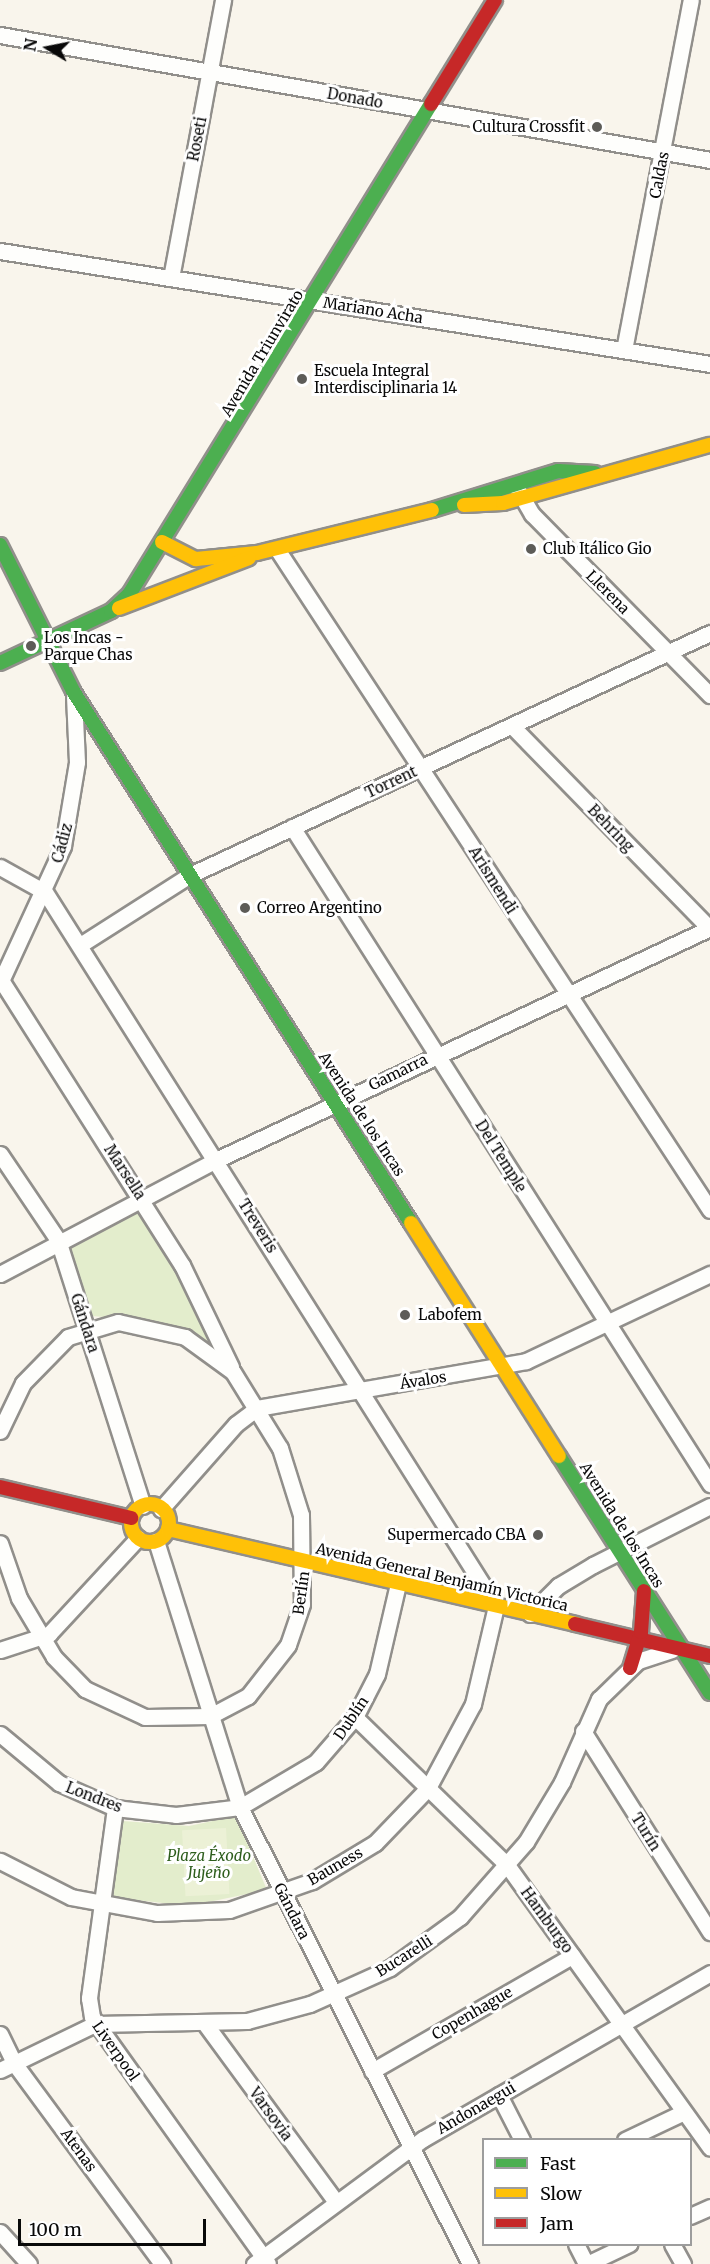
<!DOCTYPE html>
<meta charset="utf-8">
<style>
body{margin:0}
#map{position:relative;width:710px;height:2264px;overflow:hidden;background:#f9f5ec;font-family:Merriweather,serif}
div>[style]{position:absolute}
.green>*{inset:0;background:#e3edcc}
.pitch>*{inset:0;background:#ecf1d6;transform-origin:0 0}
.roads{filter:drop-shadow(2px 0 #918f8b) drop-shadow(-2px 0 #918f8b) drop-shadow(0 2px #918f8b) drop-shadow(0 -2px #918f8b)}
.street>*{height:15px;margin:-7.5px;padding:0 7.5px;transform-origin:7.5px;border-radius:7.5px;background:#fefefc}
.fast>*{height:14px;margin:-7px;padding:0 7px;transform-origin:7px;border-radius:7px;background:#4caf50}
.slow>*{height:14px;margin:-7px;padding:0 7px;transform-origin:7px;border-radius:7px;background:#ffc107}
.slow>.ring{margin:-7px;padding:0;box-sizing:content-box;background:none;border:14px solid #ffc107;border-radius:50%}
.jam>*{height:14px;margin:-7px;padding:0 7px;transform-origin:7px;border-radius:7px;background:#c62828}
.dots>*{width:16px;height:16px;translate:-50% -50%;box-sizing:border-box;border:3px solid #fff;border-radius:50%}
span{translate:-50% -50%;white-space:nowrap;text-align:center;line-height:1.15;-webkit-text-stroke:6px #fff;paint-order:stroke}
.street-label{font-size:15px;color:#090909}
.poi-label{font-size:15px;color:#090909}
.right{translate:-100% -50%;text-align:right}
.left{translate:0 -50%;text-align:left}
.park-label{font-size:15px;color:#2e5e1d;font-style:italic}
.legend{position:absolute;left:482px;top:2138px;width:210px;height:108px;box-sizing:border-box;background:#fff;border:2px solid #9d9d9d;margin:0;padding:8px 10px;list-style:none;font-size:18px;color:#090909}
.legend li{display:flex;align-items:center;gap:12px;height:30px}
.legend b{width:30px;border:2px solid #9d9d9d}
.north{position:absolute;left:18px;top:18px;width:60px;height:60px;-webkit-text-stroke:4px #fff;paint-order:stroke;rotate:280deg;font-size:16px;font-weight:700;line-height:24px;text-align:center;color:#090909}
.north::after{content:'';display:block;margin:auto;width:21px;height:27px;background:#090909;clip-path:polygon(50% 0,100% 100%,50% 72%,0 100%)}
.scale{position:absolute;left:18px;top:2219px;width:188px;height:27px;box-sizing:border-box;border:3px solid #090909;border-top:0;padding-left:8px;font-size:18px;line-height:21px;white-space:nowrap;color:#090909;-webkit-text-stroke:4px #fff;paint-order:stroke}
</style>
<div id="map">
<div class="green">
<div style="clip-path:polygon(129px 1210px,146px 1215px,215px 1341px,212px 1345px,151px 1321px,92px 1316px,68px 1248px)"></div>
<div style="clip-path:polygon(236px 1816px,267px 1890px,189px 1906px,110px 1897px,123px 1821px,189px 1826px)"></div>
</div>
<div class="pitch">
<div style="left:226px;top:1828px;width:66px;height:44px;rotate:87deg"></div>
</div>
<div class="roads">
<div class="street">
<div style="left:0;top:35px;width:721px;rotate:9.98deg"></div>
<div style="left:0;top:251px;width:719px;rotate:9.04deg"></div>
<div style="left:171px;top:278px;width:283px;rotate:-79.4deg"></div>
<div style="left:624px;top:350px;width:356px;rotate:-79.2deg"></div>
<div style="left:518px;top:490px;width:28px;rotate:60deg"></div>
<div style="left:532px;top:514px;width:254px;rotate:45.5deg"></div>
<div style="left:277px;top:549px;width:790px;rotate:56.77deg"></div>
<div style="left:513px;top:727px;width:282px;rotate:45.7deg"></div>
<div style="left:292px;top:827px;width:779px;rotate:57.53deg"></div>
<div style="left:0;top:867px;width:51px;rotate:29.1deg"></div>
<div style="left:45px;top:892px;width:845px;rotate:57.72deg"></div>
<div style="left:496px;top:1606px;width:101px;rotate:103.2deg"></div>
<div style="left:473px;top:1704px;width:95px;rotate:118.2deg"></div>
<div style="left:428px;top:1788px;width:76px;rotate:133.9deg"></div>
<div style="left:375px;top:1843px;width:74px;rotate:148.9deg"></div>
<div style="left:312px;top:1881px;width:88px;rotate:160.7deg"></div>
<div style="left:229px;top:1910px;width:72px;rotate:177.6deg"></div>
<div style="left:157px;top:1913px;width:87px;rotate:-169.5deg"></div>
<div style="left:71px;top:1897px;width:80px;rotate:-153.1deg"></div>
<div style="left:80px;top:945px;width:130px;rotate:-32.5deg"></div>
<div style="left:190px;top:875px;width:574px;rotate:-24.96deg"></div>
<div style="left:1px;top:980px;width:338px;rotate:57.6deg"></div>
<div style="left:182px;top:1265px;width:113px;rotate:64.3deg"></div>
<div style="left:0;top:983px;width:151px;rotate:-65.3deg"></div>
<div style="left:63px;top:846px;width:85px;rotate:-80.5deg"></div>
<div style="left:77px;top:762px;width:65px;rotate:-92.6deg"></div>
<div style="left:0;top:1154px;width:104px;rotate:56deg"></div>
<div style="left:58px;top:1240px;width:279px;rotate:72.3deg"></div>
<div style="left:0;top:1274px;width:244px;rotate:-27.8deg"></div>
<div style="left:216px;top:1160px;width:546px;rotate:-25.16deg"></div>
<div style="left:0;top:1431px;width:53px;rotate:-64.4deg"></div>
<div style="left:23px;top:1383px;width:64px;rotate:-45.6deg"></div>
<div style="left:68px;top:1337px;width:52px;rotate:-16.7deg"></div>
<div style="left:118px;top:1322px;width:69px;rotate:12.6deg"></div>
<div style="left:185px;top:1337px;width:59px;rotate:36.1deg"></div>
<div style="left:233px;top:1372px;width:89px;rotate:58.3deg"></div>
<div style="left:280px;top:1448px;width:70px;rotate:72.6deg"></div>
<div style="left:301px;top:1515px;width:89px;rotate:89.4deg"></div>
<div style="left:302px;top:1604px;width:43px;rotate:108.9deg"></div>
<div style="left:288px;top:1645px;width:65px;rotate:128.1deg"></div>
<div style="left:248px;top:1696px;width:43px;rotate:152.2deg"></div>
<div style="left:210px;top:1716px;width:65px;rotate:179.1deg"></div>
<div style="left:145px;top:1717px;width:66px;rotate:-155deg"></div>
<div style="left:85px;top:1689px;width:45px;rotate:-134.1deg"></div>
<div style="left:54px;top:1657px;width:69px;rotate:-120.7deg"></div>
<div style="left:19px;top:1598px;width:58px;rotate:-109.1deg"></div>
<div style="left:161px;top:1509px;width:113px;rotate:-48.6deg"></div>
<div style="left:236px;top:1424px;width:26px;rotate:-37deg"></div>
<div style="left:257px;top:1408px;width:273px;rotate:-9.9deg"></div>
<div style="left:526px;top:1361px;width:204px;rotate:-25.3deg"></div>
<div style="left:156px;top:1541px;width:279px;rotate:72.5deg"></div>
<div style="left:240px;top:1807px;width:512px;rotate:63.28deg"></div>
<div style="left:530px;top:1614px;width:40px;rotate:-45deg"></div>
<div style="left:558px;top:1586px;width:41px;rotate:-31deg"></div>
<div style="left:593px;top:1565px;width:131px;rotate:-26.8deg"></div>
<div style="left:0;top:1650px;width:52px;rotate:-18.1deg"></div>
<div style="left:49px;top:1634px;width:131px;rotate:-47.2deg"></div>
<div style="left:355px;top:1717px;width:212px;rotate:44.2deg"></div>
<div style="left:507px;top:1865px;width:348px;rotate:54.3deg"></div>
<div style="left:583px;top:1731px;width:238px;rotate:57.7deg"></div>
<div style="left:0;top:1734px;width:77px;rotate:39.7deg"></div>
<div style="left:59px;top:1783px;width:61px;rotate:24.1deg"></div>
<div style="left:115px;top:1808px;width:61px;rotate:6.5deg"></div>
<div style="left:176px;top:1815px;width:64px;rotate:-7.1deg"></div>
<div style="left:240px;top:1807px;width:88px;rotate:-30.6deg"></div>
<div style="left:316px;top:1762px;width:60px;rotate:-49.1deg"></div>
<div style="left:355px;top:1717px;width:48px;rotate:-62.9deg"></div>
<div style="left:377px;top:1674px;width:92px;rotate:-76.9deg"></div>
<div style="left:115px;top:1808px;width:192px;rotate:97.8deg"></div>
<div style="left:89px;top:1998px;width:19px;rotate:81deg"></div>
<div style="left:92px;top:2017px;width:303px;rotate:54.5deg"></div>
<div style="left:206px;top:2025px;width:220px;rotate:53.7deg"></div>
<div style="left:0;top:2034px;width:32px;rotate:64deg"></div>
<div style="left:14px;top:2063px;width:250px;rotate:53.6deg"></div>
<div style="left:0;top:2070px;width:106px;rotate:-25.8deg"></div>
<div style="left:95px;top:2024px;width:152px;rotate:-1.1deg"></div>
<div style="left:247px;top:2021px;width:65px;rotate:-15.1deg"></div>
<div style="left:310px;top:2004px;width:88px;rotate:-24.2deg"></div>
<div style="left:390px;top:1968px;width:87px;rotate:-36.1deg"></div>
<div style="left:460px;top:1917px;width:100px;rotate:-48.7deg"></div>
<div style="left:526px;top:1842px;width:70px;rotate:-59deg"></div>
<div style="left:562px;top:1782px;width:91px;rotate:-66deg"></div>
<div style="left:599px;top:1699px;width:54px;rotate:-44.3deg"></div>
<div style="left:638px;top:1661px;width:36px;rotate:-18deg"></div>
<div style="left:372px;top:2071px;width:231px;rotate:-29.9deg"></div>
<div style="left:499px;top:2095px;width:51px;rotate:62.9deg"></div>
<div style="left:625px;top:2140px;width:65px;rotate:-25.4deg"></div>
<div style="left:690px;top:2216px;width:22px;rotate:-24deg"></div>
<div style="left:0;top:2232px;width:43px;rotate:47.8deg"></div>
<div style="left:576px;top:2244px;width:22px;rotate:63deg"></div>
<div style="left:672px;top:2244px;width:23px;rotate:61deg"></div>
<div style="left:254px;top:2264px;width:210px;rotate:-36.5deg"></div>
<div style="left:423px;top:2139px;width:332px;rotate:-30deg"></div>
<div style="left:587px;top:2264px;width:47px;rotate:-25.5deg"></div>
</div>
<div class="fast">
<div style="left:432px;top:510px;width:132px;rotate:-17.2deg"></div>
<div style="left:558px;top:471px;width:37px;rotate:3deg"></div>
<div style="left:0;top:545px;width:163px;rotate:63.4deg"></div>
<div style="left:73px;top:691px;width:630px;rotate:57.57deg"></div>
<div style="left:0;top:663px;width:123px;rotate:-25.1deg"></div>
<div style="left:111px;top:611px;width:26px;rotate:-43deg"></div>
<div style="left:130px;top:593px;width:574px;rotate:-58.39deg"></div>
<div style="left:559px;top:1456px;width:281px;rotate:57.5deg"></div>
</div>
<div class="slow">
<div style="left:464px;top:505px;width:39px;rotate:-3deg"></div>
<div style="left:503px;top:503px;width:215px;rotate:-15.7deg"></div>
<div style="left:162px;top:542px;width:38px;rotate:27deg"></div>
<div style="left:196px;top:559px;width:61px;rotate:-5.6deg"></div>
<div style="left:257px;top:553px;width:180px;rotate:-13.8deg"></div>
<div style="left:119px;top:608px;width:139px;rotate:-21deg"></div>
<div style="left:411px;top:1223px;width:276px;rotate:57.6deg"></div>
<div class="ring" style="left:131px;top:1504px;width:24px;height:24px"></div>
<div style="left:168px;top:1529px;width:418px;rotate:13.1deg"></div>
</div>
<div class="jam">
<div style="left:431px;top:104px;width:122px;rotate:-58.4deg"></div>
<div style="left:0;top:1487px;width:135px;rotate:13.3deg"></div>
<div style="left:575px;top:1624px;width:139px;rotate:13.3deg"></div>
<div style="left:630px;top:1668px;width:38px;rotate:-73deg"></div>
<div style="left:641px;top:1632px;width:41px;rotate:-85.8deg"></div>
</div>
</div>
<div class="dots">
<div style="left:597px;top:127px;background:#5d5c58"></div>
<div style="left:302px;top:379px;background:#5d5c58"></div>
<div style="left:531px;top:549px;background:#5d5c58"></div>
<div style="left:31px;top:646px;background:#5d5c58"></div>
<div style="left:245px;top:908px;background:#5d5c58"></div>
<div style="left:405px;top:1315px;background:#5d5c58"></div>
<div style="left:538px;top:1535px;background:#5d5c58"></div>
</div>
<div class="street-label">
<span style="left:355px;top:98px;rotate:10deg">Donado</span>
<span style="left:197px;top:139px;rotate:-79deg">Roseti</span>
<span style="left:659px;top:175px;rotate:-79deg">Caldas</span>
<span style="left:373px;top:310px;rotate:9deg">Mariano Acha</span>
<span style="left:262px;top:353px;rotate:-59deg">Avenida Triunvirato</span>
<span style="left:608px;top:592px;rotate:45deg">Llerena</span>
<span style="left:391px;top:782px;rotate:-25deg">Torrent</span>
<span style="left:611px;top:828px;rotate:46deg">Behring</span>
<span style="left:62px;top:843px;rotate:-75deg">Cádiz</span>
<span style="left:493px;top:880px;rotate:58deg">Arismendi</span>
<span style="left:398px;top:1072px;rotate:-26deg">Gamarra</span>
<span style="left:362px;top:1114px;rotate:57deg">Avenida de los Incas</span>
<span style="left:501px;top:1156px;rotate:58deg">Del Temple</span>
<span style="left:125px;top:1172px;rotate:57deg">Marsella</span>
<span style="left:258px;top:1226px;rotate:58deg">Treveris</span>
<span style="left:85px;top:1323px;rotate:72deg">Gándara</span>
<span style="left:423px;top:1380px;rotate:-9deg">Ávalos</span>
<span style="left:622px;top:1525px;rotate:58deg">Avenida de los Incas</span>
<span style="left:442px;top:1577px;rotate:13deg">Avenida General Benjamín Victorica</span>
<span style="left:301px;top:1593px;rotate:-82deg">Berlín</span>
<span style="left:351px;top:1718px;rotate:-56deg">Dublín</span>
<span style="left:94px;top:1797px;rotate:21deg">Londres</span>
<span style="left:646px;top:1832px;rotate:58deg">Turín</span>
<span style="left:335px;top:1866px;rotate:-30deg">Bauness</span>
<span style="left:292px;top:1911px;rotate:63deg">Gándara</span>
<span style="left:547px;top:1920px;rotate:54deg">Hamburgo</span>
<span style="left:404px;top:1956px;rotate:-32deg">Bucarelli</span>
<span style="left:472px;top:2013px;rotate:-30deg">Copenhague</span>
<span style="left:116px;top:2051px;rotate:55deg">Liverpool</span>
<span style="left:476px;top:2108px;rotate:-30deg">Andonaegui</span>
<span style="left:271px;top:2114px;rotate:54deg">Varsovia</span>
<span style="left:79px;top:2150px;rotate:54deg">Atenas</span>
</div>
<div class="poi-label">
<span class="right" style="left:585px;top:127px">Cultura Crossfit</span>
<span class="left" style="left:314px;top:379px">Escuela Integral<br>Interdisciplinaria 14</span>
<span class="left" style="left:543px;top:549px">Club Itálico Gio</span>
<span class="left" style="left:44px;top:646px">Los Incas -<br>Parque Chas</span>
<span class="left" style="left:257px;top:908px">Correo Argentino</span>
<span class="left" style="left:418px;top:1315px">Labofem</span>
<span class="right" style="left:526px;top:1535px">Supermercado CBA</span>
</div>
<div class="park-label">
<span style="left:209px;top:1864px">Plaza Éxodo<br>Jujeño</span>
</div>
<ul class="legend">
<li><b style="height:8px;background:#4caf50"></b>Fast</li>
<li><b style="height:8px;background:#ffc107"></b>Slow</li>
<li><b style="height:8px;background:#c62828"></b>Jam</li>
</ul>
<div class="north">N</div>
<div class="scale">100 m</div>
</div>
